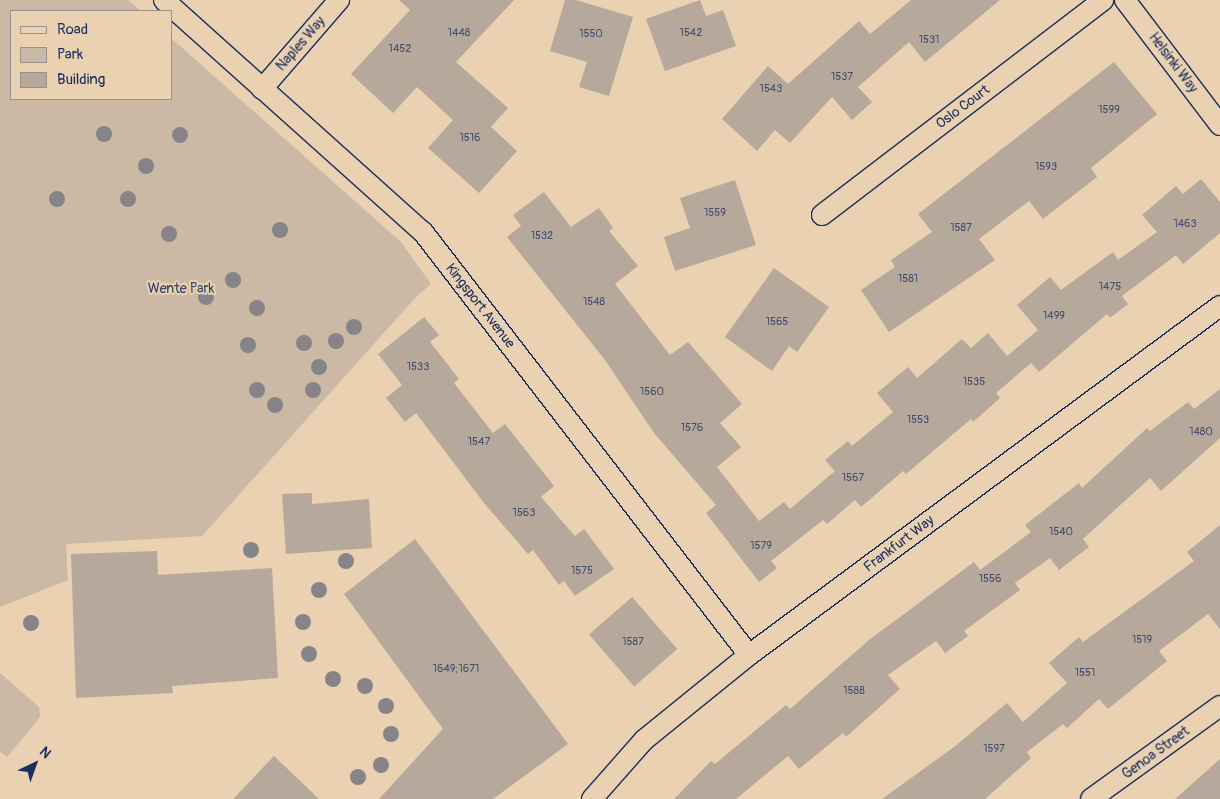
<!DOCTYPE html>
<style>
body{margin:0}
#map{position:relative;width:1220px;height:799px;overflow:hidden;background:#e9d1b1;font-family:Pangolin,sans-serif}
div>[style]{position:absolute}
.green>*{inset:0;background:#cbb9a5}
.building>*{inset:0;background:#b6a99c;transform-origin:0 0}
.roads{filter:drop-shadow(1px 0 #1b2f5e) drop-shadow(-1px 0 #1b2f5e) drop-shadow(0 1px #1b2f5e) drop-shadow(0 -1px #1b2f5e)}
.minor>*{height:20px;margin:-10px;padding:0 10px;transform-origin:10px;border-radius:10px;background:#e9d1b1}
.trees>*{width:16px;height:16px;margin:-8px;border-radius:50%;background:#868389}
span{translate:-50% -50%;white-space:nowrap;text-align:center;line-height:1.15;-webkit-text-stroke:4px #e9d1b1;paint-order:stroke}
.number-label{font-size:11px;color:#424e6e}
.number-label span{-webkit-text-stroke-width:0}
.street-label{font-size:14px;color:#1b2f5e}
.park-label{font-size:14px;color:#354469}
.legend{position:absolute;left:10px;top:10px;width:162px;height:90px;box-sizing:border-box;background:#e9d1b1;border:1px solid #979090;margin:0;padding:6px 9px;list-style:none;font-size:15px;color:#1b2f5e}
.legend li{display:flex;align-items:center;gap:10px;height:25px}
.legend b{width:25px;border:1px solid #979090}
.north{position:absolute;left:10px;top:739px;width:50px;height:50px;-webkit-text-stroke:4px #e9d1b1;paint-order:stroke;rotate:42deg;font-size:14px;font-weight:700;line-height:20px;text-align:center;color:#1b2f5e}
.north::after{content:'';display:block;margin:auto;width:18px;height:22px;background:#1b2f5e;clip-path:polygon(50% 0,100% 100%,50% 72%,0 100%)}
</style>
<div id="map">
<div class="green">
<div style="clip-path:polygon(0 0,128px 0,141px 11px,11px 11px,11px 99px,171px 99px,171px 38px,401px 242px,431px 284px,416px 297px,202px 536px,66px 544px,68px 580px,0 607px)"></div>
<div style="clip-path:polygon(0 673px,39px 707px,40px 717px,7px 757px,0 751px)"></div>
</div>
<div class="building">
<div style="clip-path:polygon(399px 0,514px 0,456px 62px,508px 108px,491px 127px,517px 151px,479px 193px,428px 148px,453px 120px,417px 87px,393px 113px,351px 74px,410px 10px)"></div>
<div style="clip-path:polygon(565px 0,576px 0,633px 17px,609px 96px,579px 87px,587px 62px,550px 51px)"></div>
<div style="clip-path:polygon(700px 0,706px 16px,723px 10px,736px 46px,665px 71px,646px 19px)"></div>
<div style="clip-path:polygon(911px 0,1000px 0,925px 62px,909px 42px,858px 87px,872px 102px,852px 120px,832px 97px,790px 143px,775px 130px,757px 151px,722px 119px,768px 66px,788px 84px,859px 21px,870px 34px)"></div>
<div style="clip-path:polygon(1114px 62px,1157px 114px,1091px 168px,1097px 177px,1043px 219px,1029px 201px,979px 239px,995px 260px,889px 332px,861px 290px,895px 267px,891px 260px,932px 232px,918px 214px)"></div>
<div style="clip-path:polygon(1201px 179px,1220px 202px,1220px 233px,1183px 264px,1176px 255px,1122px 296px,1128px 304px,1110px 318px,1107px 314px,1039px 372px,1031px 363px,996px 393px,1000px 398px,973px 422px,971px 419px,906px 474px,903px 471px,861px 507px,855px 500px,827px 524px,823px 520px,771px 561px,777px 568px,759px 582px,706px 513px,716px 505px,654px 433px,605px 360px,507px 237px,521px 226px,513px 215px,544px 192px,571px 227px,599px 208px,613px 228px,609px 231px,638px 266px,615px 284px,670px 355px,688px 342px,742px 404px,720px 423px,741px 447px,717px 467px,759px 521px,784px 502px,790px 509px,835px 471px,825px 460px,848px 441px,852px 446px,893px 412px,877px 393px,908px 367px,917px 378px,962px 339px,971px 348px,988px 333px,1007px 356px,1038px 330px,1017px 305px,1050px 277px,1061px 290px,1113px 252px,1118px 260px,1157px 232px,1142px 215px,1176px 186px,1183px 194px)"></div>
<div style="clip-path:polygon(735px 180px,756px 245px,675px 271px,664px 237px,690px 228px,680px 198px)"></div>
<div style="clip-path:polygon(774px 268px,829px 307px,797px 352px,789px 346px,772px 371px,725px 337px)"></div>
<div style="clip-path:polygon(424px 317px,439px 335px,430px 342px,459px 379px,454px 383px,493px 433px,505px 424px,554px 486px,541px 497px,575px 536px,584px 529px,614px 569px,575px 596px,564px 581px,559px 585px,533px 550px,528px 554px,484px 503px,416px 413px,405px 422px,386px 398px,402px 385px,378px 354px)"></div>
<div style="clip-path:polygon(1220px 389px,1220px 438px,1161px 491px,1150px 478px,1083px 539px,1089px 547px,1059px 570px,1050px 558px,1015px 583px,1020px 590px,964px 631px,968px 636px,945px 653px,936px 641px,888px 675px,900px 689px,846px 737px,843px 733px,799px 769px,788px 756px,736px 799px,674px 799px,711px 761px,715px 764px,786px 705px,790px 709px,869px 640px,974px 562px,980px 570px,1031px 532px,1025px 525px,1079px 483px,1082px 488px,1147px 428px,1150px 431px,1188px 402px,1194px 409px)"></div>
<div style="clip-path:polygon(312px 493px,312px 504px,369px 499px,372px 548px,286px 554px,282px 494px)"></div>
<div style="clip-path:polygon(1220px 525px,1220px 629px,1208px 614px,1159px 651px,1167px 661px,1108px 709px,1099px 699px,1067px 728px,1063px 724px,1027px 752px,1031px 758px,985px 799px,882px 799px,954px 747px,1007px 703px,1023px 722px,1067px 683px,1049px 663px,1079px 637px,1083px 642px,1194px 561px,1187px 552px)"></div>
<div style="clip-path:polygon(415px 539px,568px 744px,493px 799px,379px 799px,443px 729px,344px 594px)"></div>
<div style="clip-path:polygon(157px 551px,158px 575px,272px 568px,278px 678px,172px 686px,173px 693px,76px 698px,71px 554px)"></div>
<div style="left:632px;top:597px;width:69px;height:57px;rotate:49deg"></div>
<div style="clip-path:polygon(274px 756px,319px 799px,233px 799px)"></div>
<div style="clip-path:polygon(1220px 759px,1220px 799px,1175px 799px)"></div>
</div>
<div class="roads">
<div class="minor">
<div style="left:164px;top:0;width:348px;rotate:41.9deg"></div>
<div style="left:423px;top:232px;width:534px;rotate:52.38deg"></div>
<div style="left:1125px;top:0;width:157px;rotate:52.8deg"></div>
<div style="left:262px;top:89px;width:118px;rotate:-49.1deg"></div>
<div style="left:822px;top:215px;width:354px;rotate:-37.4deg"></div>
<div style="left:592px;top:799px;width:79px;rotate:-48.6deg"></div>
<div style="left:644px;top:740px;width:135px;rotate:-39deg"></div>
<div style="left:749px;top:655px;width:586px;rotate:-36.54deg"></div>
<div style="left:1091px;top:799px;width:159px;rotate:-35.8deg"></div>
</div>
</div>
<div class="trees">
<div style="left:104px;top:134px"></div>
<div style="left:180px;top:135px"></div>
<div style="left:146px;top:166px"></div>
<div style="left:57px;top:199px"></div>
<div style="left:128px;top:199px"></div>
<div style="left:280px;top:230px"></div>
<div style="left:169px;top:234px"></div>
<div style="left:233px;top:280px"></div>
<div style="left:206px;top:297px"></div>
<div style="left:257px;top:308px"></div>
<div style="left:354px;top:327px"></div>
<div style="left:336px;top:341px"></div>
<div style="left:304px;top:343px"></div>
<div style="left:248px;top:345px"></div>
<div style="left:319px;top:367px"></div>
<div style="left:257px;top:390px"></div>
<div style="left:313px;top:390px"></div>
<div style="left:275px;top:405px"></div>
<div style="left:251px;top:550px"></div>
<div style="left:346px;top:561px"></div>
<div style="left:319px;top:590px"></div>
<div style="left:303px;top:622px"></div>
<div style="left:31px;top:623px"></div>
<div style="left:309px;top:654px"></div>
<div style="left:333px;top:679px"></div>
<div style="left:365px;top:686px"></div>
<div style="left:386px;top:706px"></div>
<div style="left:391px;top:734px"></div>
<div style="left:381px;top:765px"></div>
<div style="left:358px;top:777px"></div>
</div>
<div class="number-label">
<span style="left:459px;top:33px">1448</span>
<span style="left:691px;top:33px">1542</span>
<span style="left:591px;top:34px">1550</span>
<span style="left:929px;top:40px">1531</span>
<span style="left:400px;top:49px">1452</span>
<span style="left:842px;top:77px">1537</span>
<span style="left:771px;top:89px">1543</span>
<span style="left:1109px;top:110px">1599</span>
<span style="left:470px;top:138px">1516</span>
<span style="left:1046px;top:167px">1593</span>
<span style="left:715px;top:213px">1559</span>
<span style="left:1185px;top:224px">1463</span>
<span style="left:961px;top:228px">1587</span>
<span style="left:542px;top:236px">1532</span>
<span style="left:908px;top:279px">1581</span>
<span style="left:1110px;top:287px">1475</span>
<span style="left:594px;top:302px">1548</span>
<span style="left:1054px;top:316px">1499</span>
<span style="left:777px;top:322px">1565</span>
<span style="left:418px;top:367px">1533</span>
<span style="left:974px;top:382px">1535</span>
<span style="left:652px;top:392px">1560</span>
<span style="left:918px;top:420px">1553</span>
<span style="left:692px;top:428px">1576</span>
<span style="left:1201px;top:432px">1480</span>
<span style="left:479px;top:442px">1547</span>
<span style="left:853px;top:478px">1567</span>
<span style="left:524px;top:513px">1563</span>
<span style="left:1061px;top:532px">1540</span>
<span style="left:761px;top:546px">1579</span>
<span style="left:582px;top:571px">1575</span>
<span style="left:990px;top:579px">1556</span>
<span style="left:1142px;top:640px">1519</span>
<span style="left:633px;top:642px">1587</span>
<span style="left:456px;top:669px">1649;1671</span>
<span style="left:1085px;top:673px">1551</span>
<span style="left:854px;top:691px">1588</span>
<span style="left:994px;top:749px">1597</span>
</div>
<div class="street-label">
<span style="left:301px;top:44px;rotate:-49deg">Naples Way</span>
<span style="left:1173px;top:63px;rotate:53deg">Helsinki Way</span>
<span style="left:963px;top:107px;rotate:-37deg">Oslo Court</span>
<span style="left:480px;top:306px;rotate:52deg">Kingsport Avenue</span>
<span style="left:899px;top:544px;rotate:-37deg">Frankfurt Way</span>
<span style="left:1156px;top:753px;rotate:-36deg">Genoa Street</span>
</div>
<div class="park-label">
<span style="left:181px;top:289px">Wente Park</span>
</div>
<ul class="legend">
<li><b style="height:6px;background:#e9d1b1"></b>Road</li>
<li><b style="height:14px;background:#cbb9a5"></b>Park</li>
<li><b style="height:14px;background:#b6a99c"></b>Building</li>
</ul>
<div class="north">N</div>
</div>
